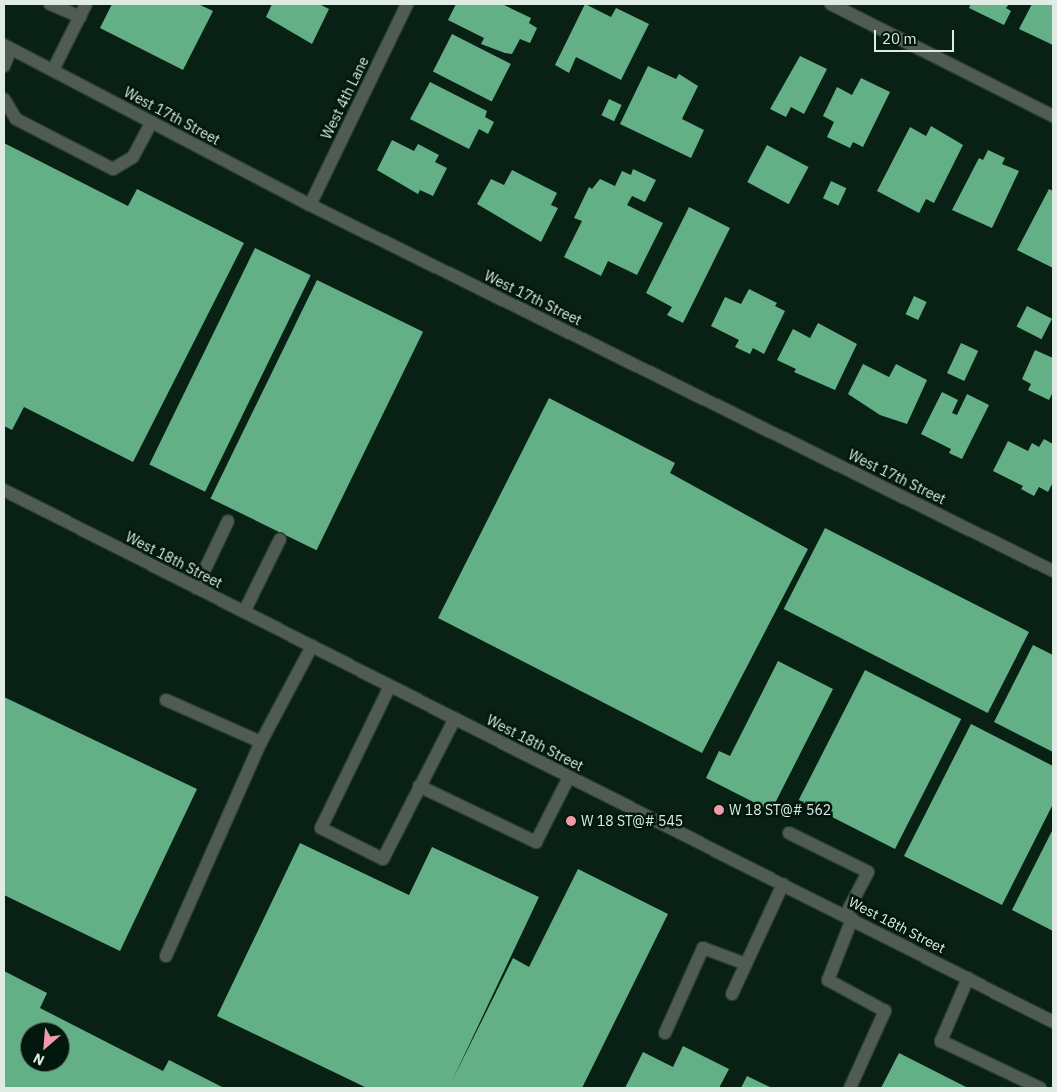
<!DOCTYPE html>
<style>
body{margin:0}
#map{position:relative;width:1057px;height:1092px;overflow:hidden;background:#092115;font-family:"IBM Plex Sans",sans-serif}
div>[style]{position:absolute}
.building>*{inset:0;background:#63b087;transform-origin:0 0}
.roads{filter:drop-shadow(1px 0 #273d32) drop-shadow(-1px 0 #273d32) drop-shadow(0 1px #273d32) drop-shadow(0 -1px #273d32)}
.service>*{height:12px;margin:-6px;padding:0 6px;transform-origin:6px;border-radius:6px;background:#505b54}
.minor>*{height:12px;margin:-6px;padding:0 6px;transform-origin:6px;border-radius:6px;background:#505b54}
.tertiary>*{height:12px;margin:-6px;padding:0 6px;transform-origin:6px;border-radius:6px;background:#505b54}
.dots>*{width:14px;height:14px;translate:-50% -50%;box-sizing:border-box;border:2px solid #02180c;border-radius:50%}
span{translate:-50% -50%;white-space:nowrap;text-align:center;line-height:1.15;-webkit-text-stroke:5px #02180c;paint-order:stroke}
.street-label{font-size:14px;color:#deece4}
.poi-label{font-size:14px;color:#deece4}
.left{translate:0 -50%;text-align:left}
.frame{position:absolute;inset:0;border:5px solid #deece4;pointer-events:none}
.north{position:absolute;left:20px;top:1022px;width:50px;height:50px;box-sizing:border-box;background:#02180c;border:1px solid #5a6d62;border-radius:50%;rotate:207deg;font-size:14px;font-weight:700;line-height:20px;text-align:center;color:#deece4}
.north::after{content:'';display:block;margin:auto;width:18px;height:22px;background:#f39aa9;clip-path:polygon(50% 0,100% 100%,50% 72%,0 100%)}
.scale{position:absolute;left:874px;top:30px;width:80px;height:22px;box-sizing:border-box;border:2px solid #deece4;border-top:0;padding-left:6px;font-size:15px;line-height:18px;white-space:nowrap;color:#deece4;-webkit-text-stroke:4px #02180c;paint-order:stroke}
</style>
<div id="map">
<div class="building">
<div style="clip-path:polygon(112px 4px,198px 4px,213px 11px,183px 70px,100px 28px)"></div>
<div style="clip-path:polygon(272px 4px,319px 4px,329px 9px,312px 44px,266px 17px)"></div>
<div style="clip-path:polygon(456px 4px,502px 4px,531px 18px,529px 23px,537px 28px,530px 43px,520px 39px,512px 54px,505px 53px,481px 44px,484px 38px,448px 20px)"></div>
<div style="clip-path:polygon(585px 4px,611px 17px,616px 8px,649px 24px,621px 80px,576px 57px,569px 73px,555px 65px)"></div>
<div style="clip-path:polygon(971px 4px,1009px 4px,1006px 8px,1011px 11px,1004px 25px,969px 8px)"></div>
<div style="clip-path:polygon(1032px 4px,1053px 4px,1053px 45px,1019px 29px)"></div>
<div style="left:452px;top:34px;width:66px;height:42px;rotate:27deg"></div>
<div style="clip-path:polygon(800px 56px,827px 69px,804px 114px,791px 107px,786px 117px,770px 109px)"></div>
<div style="clip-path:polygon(648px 66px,676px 79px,679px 74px,698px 86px,682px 119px,704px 130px,691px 158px,620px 124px)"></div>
<div style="clip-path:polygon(861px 78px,890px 92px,863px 147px,853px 142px,850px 148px,827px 137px,834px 122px,823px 116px,837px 87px,852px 95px)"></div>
<div style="clip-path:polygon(430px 82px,487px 111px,485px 117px,494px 122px,488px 134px,479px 129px,469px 149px,410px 119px)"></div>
<div style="left:609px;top:99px;width:14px;height:18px;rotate:25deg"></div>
<div style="clip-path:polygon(931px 126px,963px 145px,934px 203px,926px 199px,919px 213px,877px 191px,910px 127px,926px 136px)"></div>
<div style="clip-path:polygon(392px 140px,414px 151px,418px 144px,439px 155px,435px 162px,447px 168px,433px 196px,420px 190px,418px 194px,377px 170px)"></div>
<div style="clip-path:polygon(4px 143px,128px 206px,137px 189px,244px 243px,133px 462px,24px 407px,12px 430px,4px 426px)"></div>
<div style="left:767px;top:145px;width:47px;height:42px;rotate:28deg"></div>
<div style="clip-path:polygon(988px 150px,1005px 158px,1002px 164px,1019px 171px,992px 228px,952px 210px,979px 158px,983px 160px)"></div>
<div style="clip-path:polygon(633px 169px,656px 180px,645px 202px,632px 196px,627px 205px,663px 223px,637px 275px,608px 261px,601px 276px,564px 257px,582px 221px,574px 218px,589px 187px,592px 189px,600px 179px,615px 186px,622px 171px,631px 175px)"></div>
<div style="clip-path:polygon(512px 170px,557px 193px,551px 205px,558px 208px,541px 242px,477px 204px,491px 179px,504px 185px)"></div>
<div style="left:831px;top:181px;width:17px;height:19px;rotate:25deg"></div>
<div style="clip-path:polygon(1049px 189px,1053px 191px,1053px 268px,1017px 250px)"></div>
<div style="clip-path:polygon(689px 207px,730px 228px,683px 323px,667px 315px,672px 307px,646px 293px)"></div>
<div style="left:255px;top:248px;width:62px;height:241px;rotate:26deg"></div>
<div style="left:317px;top:280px;width:118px;height:243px;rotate:26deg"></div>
<div style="clip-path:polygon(749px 289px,777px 303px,775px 306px,785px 311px,764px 354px,753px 348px,750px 354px,735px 347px,739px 340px,711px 326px,725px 297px,741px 304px)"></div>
<div style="left:914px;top:296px;width:14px;height:20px;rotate:25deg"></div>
<div style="left:1027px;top:306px;width:28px;height:23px;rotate:27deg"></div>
<div style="clip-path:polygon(818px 323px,857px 344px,835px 390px,794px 372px,796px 369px,777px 360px,793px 329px,810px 338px)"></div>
<div style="left:961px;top:343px;width:19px;height:33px;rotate:25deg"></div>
<div style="clip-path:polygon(1035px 350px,1053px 358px,1053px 392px,1049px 400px,1028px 390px,1031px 384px,1022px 379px)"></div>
<div style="clip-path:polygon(863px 364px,889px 377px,896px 364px,927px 380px,907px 424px,880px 415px,848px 394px)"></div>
<div style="clip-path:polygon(942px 392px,958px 400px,952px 413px,957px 415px,967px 394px,989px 405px,962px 459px,949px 453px,951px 449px,921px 434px)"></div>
<div style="clip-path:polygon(549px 398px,675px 463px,670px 473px,808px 549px,702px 753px,438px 618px)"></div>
<div style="clip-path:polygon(1044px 439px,1053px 444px,1053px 482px,1048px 492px,1039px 487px,1034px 496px,1021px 489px,1023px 486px,993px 471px,1008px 441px,1028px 451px,1032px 443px,1039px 447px)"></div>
<div style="left:825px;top:528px;width:229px;height:91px;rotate:27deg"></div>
<div style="clip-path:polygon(1033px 645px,1053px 655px,1053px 752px,994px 722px)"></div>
<div style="clip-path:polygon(778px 661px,833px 689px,771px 811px,706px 778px,719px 751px,730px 756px)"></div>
<div style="left:865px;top:670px;width:108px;height:146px;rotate:27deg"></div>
<div style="clip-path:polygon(4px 697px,197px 789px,120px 951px,4px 895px)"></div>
<div style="clip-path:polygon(971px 724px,1053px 766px,1053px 804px,1002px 905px,904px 856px)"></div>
<div style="clip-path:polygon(1053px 829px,1053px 931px,1012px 910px)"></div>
<div style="clip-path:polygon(300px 843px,409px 895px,432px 847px,539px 897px,452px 1081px,513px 958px,529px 967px,578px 869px,668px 914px,582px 1088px,367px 1088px,217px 1016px)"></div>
<div style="clip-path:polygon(evenodd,4px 971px,47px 993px,40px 1008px,163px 1071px,169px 1060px,224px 1088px,4px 1088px,4px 971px,30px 1032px,60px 1032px,60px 1062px,30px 1062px,30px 1032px)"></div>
<div style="clip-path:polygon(683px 1046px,729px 1069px,719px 1088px,625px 1088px,643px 1052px,673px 1067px)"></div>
<div style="clip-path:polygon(899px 1053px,968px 1088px,881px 1088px)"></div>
<div style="clip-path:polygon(747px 1076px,772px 1088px,741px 1088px)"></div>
</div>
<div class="roads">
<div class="service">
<div style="left:50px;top:4px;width:33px;rotate:23deg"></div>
<div style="left:4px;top:66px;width:18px;rotate:-68deg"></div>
<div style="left:53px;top:70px;width:74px;rotate:-63.4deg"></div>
<div style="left:4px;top:99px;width:23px;rotate:59deg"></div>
<div style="left:16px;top:119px;width:109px;rotate:27.3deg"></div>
<div style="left:113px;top:169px;width:23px;rotate:-31deg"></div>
<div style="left:133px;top:157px;width:40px;rotate:-62deg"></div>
<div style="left:196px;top:588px;width:74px;rotate:-64.5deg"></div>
<div style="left:244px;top:612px;width:81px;rotate:-63.7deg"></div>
<div style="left:390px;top:686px;width:158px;rotate:115.9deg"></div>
<div style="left:321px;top:828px;width:69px;rotate:26.6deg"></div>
<div style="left:383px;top:859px;width:158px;rotate:-62.9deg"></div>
<div style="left:166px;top:700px;width:104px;rotate:23.9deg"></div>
<div style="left:419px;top:786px;width:130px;rotate:25.6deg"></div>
<div style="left:536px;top:842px;width:73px;rotate:-63.1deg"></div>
<div style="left:789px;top:833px;width:88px;rotate:26.3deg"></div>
<div style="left:868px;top:872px;width:50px;rotate:117.6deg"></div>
<div style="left:166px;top:956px;width:234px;rotate:-66.1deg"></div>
<div style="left:261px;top:742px;width:109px;rotate:-62deg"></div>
<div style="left:968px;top:978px;width:69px;rotate:113.2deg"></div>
<div style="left:941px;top:1041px;width:110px;rotate:25.4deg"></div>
<div style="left:732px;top:994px;width:121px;rotate:-65.1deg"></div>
<div style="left:665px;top:1033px;width:93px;rotate:-65.9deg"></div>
<div style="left:703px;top:948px;width:46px;rotate:20.4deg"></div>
<div style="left:850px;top:1088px;width:85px;rotate:-65.6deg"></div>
<div style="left:885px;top:1011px;width:65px;rotate:-151.5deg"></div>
<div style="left:828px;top:980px;width:66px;rotate:-68.5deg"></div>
</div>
<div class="minor">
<div style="left:4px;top:45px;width:345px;rotate:27.6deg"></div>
<div style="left:310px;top:205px;width:828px;rotate:26.22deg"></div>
<div style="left:310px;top:205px;width:223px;rotate:-64.2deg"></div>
<div style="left:4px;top:490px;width:1176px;rotate:26.89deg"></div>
</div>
<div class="tertiary">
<div style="left:831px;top:4px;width:249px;rotate:26.8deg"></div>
</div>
</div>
<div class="dots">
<div style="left:719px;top:810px;background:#f39aa9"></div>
<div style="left:571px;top:821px;background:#f39aa9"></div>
</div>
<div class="street-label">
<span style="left:345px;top:98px;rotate:-64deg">West 4th Lane</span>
<span style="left:172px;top:116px;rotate:28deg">West 17th Street</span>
<span style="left:533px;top:298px;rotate:26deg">West 17th Street</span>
<span style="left:897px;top:477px;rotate:26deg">West 17th Street</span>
<span style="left:174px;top:560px;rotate:27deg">West 18th Street</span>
<span style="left:535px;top:743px;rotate:27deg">West 18th Street</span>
<span style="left:897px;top:925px;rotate:27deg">West 18th Street</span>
</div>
<div class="poi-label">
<span class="left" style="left:729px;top:810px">W 18 ST@# 562</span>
<span class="left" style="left:581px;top:821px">W 18 ST@# 545</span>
</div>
<div class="frame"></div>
<div class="north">N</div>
<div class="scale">20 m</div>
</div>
